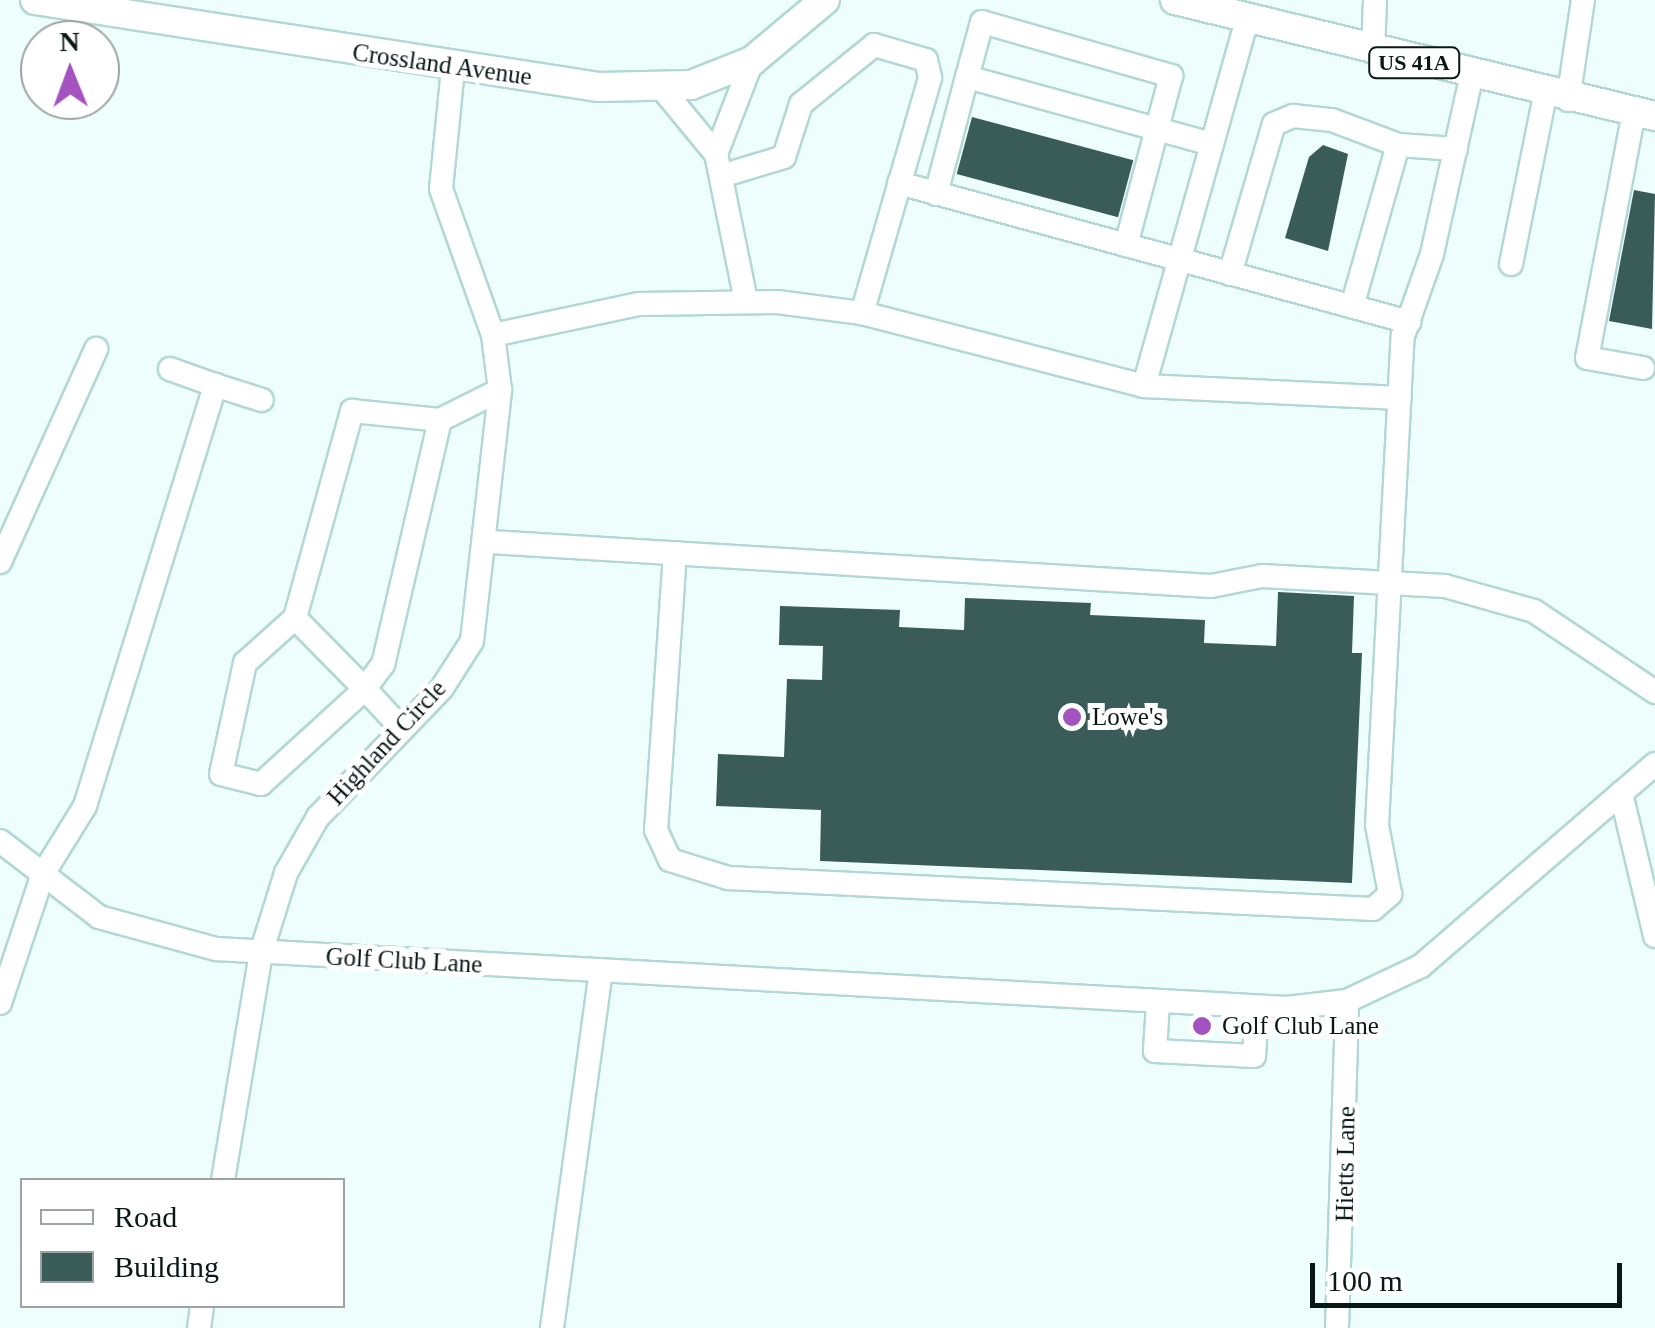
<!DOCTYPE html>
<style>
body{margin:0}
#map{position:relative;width:1655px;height:1328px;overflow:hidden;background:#eefefc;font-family:Georgia,serif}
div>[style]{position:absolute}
.building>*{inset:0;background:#395c59;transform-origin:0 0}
.roads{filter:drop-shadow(2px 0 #b2d8d4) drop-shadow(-2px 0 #b2d8d4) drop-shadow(0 2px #b2d8d4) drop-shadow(0 -2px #b2d8d4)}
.minor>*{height:22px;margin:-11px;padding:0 11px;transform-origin:11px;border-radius:11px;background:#fff}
.major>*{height:28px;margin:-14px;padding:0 14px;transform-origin:14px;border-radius:14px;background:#fff}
.dots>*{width:28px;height:28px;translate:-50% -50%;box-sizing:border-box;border:5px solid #fff;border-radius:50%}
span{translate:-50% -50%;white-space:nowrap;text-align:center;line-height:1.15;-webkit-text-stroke:10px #fff;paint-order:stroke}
.shield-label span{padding:2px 8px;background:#fff;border:2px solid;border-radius:8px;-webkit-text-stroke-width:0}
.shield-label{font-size:22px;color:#091817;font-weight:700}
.street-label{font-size:25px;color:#091817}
.poi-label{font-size:25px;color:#091817}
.left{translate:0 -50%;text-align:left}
.legend{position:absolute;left:20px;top:1178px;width:325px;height:130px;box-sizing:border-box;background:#fff;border:2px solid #9da3a2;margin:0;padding:12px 18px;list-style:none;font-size:30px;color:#091817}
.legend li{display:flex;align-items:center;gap:20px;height:50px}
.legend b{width:50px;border:2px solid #9da3a2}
.north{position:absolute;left:20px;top:20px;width:100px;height:100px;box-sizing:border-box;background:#fff;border:2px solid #9da3a2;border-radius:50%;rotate:359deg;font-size:28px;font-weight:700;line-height:40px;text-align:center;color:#091817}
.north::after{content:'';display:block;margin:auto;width:35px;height:45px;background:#a552c1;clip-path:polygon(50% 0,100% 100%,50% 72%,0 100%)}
.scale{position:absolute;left:1310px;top:1263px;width:312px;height:45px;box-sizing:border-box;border:5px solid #091817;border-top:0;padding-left:12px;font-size:30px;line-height:35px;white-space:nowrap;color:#091817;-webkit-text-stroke:8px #fff;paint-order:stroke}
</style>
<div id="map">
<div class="building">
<div style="left:972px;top:117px;width:167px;height:59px;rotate:15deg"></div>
<div style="clip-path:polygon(1323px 145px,1348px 154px,1328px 251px,1285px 238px,1309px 157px)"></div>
<div style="clip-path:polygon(1634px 190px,1655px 194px,1652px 329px,1609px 321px)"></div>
<div style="clip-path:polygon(1278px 592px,1354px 596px,1352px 653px,1362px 653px,1352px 883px,820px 861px,821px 810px,716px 806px,718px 754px,784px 757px,787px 679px,822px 680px,823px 646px,779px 645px,780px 606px,900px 610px,899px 627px,964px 630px,965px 598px,1091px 603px,1090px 615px,1205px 620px,1204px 643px,1276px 646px)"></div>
</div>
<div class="roads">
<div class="minor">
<div style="left:1373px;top:52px;width:52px;rotate:-87.8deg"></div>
<div style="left:967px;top:77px;width:57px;rotate:-74.7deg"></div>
<div style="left:982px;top:22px;width:197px;rotate:15.9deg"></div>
<div style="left:1171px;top:76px;width:175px;rotate:104.9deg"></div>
<div style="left:660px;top:86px;width:88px;rotate:50.5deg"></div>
<div style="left:1568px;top:100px;width:101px;rotate:-81.5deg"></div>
<div style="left:1634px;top:112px;width:250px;rotate:100.8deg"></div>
<div style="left:1587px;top:358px;width:57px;rotate:10.1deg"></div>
<div style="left:1398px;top:145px;width:58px;rotate:3.9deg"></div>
<div style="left:721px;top:176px;width:66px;rotate:-16.8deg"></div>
<div style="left:784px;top:157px;width:56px;rotate:-72.2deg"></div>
<div style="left:801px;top:104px;width:94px;rotate:-38.9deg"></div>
<div style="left:874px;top:45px;width:54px;rotate:16.1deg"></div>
<div style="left:926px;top:60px;width:18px;rotate:77deg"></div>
<div style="left:930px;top:78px;width:245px;rotate:106.1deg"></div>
<div style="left:899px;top:183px;width:529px;rotate:15.25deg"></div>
<div style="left:936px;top:194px;width:121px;rotate:-75.2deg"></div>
<div style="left:967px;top:77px;width:254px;rotate:15.3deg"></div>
<div style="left:1511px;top:264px;width:172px;rotate:-78.6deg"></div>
<div style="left:1230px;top:274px;width:156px;rotate:-73.7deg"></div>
<div style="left:1274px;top:124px;width:21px;rotate:-23deg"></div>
<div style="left:1293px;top:116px;width:39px;rotate:6deg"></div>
<div style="left:1332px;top:120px;width:71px;rotate:20.7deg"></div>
<div style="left:1398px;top:145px;width:168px;rotate:105.9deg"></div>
<div style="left:746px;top:301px;width:150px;rotate:-101.5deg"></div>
<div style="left:716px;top:154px;width:100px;rotate:-68.8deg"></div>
<div style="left:493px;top:335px;width:149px;rotate:-12deg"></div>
<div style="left:639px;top:304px;width:138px;rotate:-0.8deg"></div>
<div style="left:777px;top:302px;width:86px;rotate:7.4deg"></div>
<div style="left:862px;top:313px;width:291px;rotate:14.5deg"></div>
<div style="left:1144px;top:386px;width:256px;rotate:2.7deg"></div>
<div style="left:170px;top:369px;width:48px;rotate:19.6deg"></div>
<div style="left:1144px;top:386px;width:381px;rotate:-74.3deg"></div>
<div style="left:440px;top:420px;width:67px;rotate:-26.6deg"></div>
<div style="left:490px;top:542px;width:722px;rotate:3.49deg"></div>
<div style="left:1211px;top:586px;width:52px;rotate:-11.1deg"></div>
<div style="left:1262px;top:576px;width:183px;rotate:3.1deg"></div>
<div style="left:1445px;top:586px;width:92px;rotate:15.7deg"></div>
<div style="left:1534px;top:611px;width:146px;rotate:33.8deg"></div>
<div style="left:675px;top:553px;width:278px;rotate:93.9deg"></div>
<div style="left:656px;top:830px;width:33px;rotate:65deg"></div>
<div style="left:670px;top:860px;width:61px;rotate:17.2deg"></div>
<div style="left:728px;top:878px;width:646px;rotate:2.75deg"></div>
<div style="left:1373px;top:909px;width:23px;rotate:-41deg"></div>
<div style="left:1390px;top:894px;width:70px;rotate:-100.7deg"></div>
<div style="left:1377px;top:825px;width:490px;rotate:-87deg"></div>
<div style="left:1403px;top:336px;width:87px;rotate:-70.5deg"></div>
<div style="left:1432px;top:254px;width:180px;rotate:-77.5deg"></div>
<div style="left:0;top:562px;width:234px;rotate:-65.7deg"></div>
<div style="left:295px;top:618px;width:215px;rotate:-74.6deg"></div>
<div style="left:352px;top:411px;width:88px;rotate:5.8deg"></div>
<div style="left:440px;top:420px;width:251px;rotate:103.1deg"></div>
<div style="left:383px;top:664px;width:31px;rotate:126deg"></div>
<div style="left:365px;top:689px;width:141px;rotate:137.6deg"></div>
<div style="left:261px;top:784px;width:41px;rotate:-166deg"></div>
<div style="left:221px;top:774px;width:114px;rotate:-77.8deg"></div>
<div style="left:245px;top:663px;width:67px;rotate:-42deg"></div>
<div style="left:295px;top:618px;width:100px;rotate:45.4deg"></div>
<div style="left:365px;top:689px;width:54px;rotate:47.2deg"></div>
<div style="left:1621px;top:793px;width:147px;rotate:76.6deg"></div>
<div style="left:0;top:841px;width:125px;rotate:37.5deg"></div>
<div style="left:99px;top:917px;width:121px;rotate:15.3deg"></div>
<div style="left:216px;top:949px;width:1073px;rotate:3.15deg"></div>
<div style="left:1287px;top:1008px;width:60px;rotate:-6.7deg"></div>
<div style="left:1347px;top:1001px;width:82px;rotate:-25.3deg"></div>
<div style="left:1421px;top:966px;width:309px;rotate:-40.8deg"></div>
<div style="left:0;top:1003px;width:136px;rotate:-71.6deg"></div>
<div style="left:43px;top:874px;width:80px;rotate:-58.3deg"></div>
<div style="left:85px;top:806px;width:441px;rotate:-72.8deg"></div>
<div style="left:215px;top:385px;width:49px;rotate:17.7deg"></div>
<div style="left:1158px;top:1003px;width:48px;rotate:93.6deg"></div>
<div style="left:1155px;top:1051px;width:99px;rotate:2.9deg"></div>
<div style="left:1254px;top:1056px;width:47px;rotate:-86.3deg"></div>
<div style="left:223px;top:1180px;width:230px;rotate:-80.5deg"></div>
<div style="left:261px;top:953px;width:84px;rotate:-72.6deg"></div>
<div style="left:286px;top:873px;width:64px;rotate:-60.3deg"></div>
<div style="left:318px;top:817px;width:179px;rotate:-46.1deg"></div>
<div style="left:442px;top:688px;width:56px;rotate:-57.4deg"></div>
<div style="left:472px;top:641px;width:253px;rotate:-83.6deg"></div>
<div style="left:500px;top:390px;width:55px;rotate:-97.3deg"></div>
<div style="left:493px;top:335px;width:155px;rotate:-109.6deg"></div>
<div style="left:441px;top:189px;width:122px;rotate:-84.3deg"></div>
<div style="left:199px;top:1328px;width:22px;rotate:-82deg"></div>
<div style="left:552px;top:1328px;width:359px;rotate:-82.2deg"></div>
<div style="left:1337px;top:1328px;width:327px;rotate:-88.2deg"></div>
</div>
<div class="major">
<div style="left:35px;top:0;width:571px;rotate:8.77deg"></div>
<div style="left:599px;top:87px;width:92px;rotate:-1.2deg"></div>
<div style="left:691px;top:85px;width:66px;rotate:-21.5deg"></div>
<div style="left:752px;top:61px;width:95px;rotate:-39.9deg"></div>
<div style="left:1175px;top:0;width:494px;rotate:13.6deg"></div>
</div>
</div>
<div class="dots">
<div style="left:1072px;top:717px;background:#a552c1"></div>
<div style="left:1202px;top:1026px;background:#a552c1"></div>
</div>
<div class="shield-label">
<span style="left:1414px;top:63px">US 41A</span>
</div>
<div class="street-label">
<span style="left:442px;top:65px;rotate:8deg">Crossland Avenue</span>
<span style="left:387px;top:743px;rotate:-47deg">Highland Circle</span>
<span style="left:404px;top:961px;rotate:3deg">Golf Club Lane</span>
<span style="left:1346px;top:1164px;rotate:-89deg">Hietts Lane</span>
</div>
<div class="poi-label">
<span class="left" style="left:1092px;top:717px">Lowe's</span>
<span class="left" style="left:1222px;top:1026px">Golf Club Lane</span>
</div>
<ul class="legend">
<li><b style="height:12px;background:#fff"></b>Road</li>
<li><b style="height:28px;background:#395c59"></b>Building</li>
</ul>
<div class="north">N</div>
<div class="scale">100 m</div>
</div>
